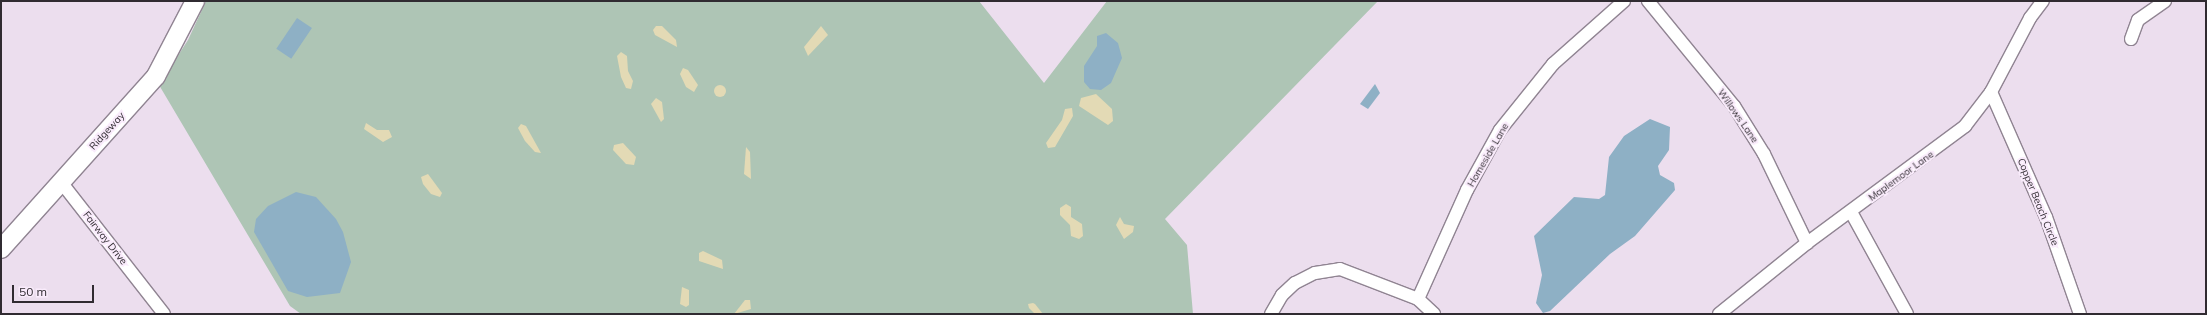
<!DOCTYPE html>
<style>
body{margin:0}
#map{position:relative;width:2207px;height:315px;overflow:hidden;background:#ecdeee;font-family:Mulish,sans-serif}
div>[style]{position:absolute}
.green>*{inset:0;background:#aec5b5}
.sand>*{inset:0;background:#e3dab5}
.round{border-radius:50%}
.water>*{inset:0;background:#8eb0c5;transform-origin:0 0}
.roads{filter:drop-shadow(1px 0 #908492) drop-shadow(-1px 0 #908492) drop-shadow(0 1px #908492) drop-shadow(0 -1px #908492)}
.street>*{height:12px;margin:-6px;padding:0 6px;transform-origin:6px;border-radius:6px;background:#fff}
.secondary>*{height:18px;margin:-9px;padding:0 9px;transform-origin:9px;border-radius:9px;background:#fff}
span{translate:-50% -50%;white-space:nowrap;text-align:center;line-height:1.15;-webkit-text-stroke:4px #f9ebfb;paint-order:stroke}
.street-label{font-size:10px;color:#302b31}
.frame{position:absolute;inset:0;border:2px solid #302b31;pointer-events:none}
.scale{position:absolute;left:12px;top:285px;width:82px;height:18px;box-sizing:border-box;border:2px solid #302b31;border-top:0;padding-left:5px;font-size:12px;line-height:14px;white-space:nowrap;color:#302b31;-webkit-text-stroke:3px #f9ebfb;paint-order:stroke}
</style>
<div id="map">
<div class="green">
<div style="clip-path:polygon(206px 1px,979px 1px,1044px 83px,1107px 1px,1378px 1px,1165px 219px,1187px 245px,1193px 314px,301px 314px,290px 306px,159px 85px,188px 40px)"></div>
</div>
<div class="sand">
<div style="clip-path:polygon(656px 26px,662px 26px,676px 40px,677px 47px,655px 35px,653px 30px)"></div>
<div style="clip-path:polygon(821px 26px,828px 35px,808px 56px,804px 47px)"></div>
<div style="clip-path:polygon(621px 52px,627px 56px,628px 71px,633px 81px,631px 89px,626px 88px,621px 77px,617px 56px)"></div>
<div style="clip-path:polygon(683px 68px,688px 70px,698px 85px,694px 92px,686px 87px,680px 74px)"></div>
<div class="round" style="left:714px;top:85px;width:12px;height:12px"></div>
<div style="clip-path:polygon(1096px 94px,1112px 109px,1113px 121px,1108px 125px,1079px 106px,1081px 98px)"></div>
<div style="clip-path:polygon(656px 98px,662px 102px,664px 119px,661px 122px,651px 104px)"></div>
<div style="clip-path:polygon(1072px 108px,1073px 116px,1055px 147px,1048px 148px,1046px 143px,1062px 120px,1065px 109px)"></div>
<div style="clip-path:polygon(366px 123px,377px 130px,389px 130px,392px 137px,383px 142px,364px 129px)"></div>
<div style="clip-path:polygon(521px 124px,526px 126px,541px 153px,535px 152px,525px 141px,518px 128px)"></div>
<div style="clip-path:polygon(623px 143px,636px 157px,634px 165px,626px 164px,613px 150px,614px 145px)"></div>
<div style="clip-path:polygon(746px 147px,750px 152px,751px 179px,744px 174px)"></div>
<div style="clip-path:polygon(428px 174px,442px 193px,440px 197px,431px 194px,423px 184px,421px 177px)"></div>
<div style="clip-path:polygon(1066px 204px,1071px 207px,1071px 217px,1082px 224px,1083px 236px,1079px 239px,1071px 236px,1070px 225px,1060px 215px,1060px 208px)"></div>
<div style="clip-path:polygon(1120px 217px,1124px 224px,1134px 226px,1133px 232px,1124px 239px,1116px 225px)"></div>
<div style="clip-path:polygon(703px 251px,722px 260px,723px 269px,699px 261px,699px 253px)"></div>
<div style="clip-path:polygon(682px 287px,689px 290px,689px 305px,686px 307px,680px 304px)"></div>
<div style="clip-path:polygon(745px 300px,750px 300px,751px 309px,734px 314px)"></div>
<div style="clip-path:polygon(1033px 303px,1035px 304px,1043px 314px,1035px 314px,1029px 308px,1028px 304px)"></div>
</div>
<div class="water">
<div style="left:297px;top:18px;width:18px;height:37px;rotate:34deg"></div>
<div style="clip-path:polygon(1106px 33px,1118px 43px,1122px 58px,1111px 83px,1101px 90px,1090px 89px,1084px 82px,1084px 66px,1097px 46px,1097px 36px)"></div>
<div style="clip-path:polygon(1375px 84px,1380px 93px,1368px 109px,1360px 104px)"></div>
<div style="clip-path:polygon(1650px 119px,1670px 127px,1669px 150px,1658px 166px,1660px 175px,1674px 183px,1675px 190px,1635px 236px,1610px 254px,1550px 311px,1543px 313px,1536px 303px,1542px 275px,1534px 236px,1574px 197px,1599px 199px,1605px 195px,1609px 157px,1624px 136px)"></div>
<div style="clip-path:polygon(296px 192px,316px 197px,336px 219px,343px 232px,351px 262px,340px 293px,307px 297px,288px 291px,254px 232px,256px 219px,268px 206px)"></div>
</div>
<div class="roads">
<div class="street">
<div style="left:1648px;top:1px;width:136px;rotate:50.7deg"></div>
<div style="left:1734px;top:106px;width:57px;rotate:58deg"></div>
<div style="left:1764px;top:154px;width:99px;rotate:64.2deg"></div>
<div style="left:2131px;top:39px;width:20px;rotate:-70deg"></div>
<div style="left:2138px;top:20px;width:33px;rotate:-35deg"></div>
<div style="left:1991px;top:92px;width:137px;rotate:66.3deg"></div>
<div style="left:2046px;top:217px;width:103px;rotate:70.7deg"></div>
<div style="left:61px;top:182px;width:167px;rotate:52deg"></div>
<div style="left:1851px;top:212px;width:116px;rotate:61.2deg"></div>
<div style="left:1418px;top:299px;width:120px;rotate:-65.8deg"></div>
<div style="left:1467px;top:190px;width:68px;rotate:-61.2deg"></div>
<div style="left:1500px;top:130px;width:85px;rotate:-51.2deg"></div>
<div style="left:1553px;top:64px;width:95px;rotate:-41.6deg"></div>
<div style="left:1271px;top:314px;width:22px;rotate:-60deg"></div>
<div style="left:1282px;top:295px;width:18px;rotate:-43deg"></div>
<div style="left:1295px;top:283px;width:22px;rotate:-27deg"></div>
<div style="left:1315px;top:273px;width:25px;rotate:-9deg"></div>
<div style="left:1340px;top:269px;width:84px;rotate:21deg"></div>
<div style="left:1418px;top:299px;width:22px;rotate:43deg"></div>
<div style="left:1719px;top:314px;width:113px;rotate:-38.9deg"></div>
<div style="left:1807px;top:243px;width:197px;rotate:-36.5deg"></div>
<div style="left:1965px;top:126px;width:43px;rotate:-52.6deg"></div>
<div style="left:1991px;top:92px;width:84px;rotate:-62.2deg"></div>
<div style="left:2030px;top:18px;width:21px;rotate:-53deg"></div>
</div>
<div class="secondary">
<div style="left:1px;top:249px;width:232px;rotate:-48.1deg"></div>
<div style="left:156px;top:76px;width:85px;rotate:-62.5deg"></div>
</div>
</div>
<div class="street-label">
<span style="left:1738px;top:116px;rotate:55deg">Willows Lane</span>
<span style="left:107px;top:131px;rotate:-48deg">Ridgeway</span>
<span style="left:1488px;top:155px;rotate:-60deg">Homeside Lane</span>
<span style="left:1901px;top:176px;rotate:-36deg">Maplemoor Lane</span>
<span style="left:2038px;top:202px;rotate:68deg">Copper Beach Circle</span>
<span style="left:105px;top:238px;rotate:52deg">Fairway Drive</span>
</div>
<div class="frame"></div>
<div class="scale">50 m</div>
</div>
